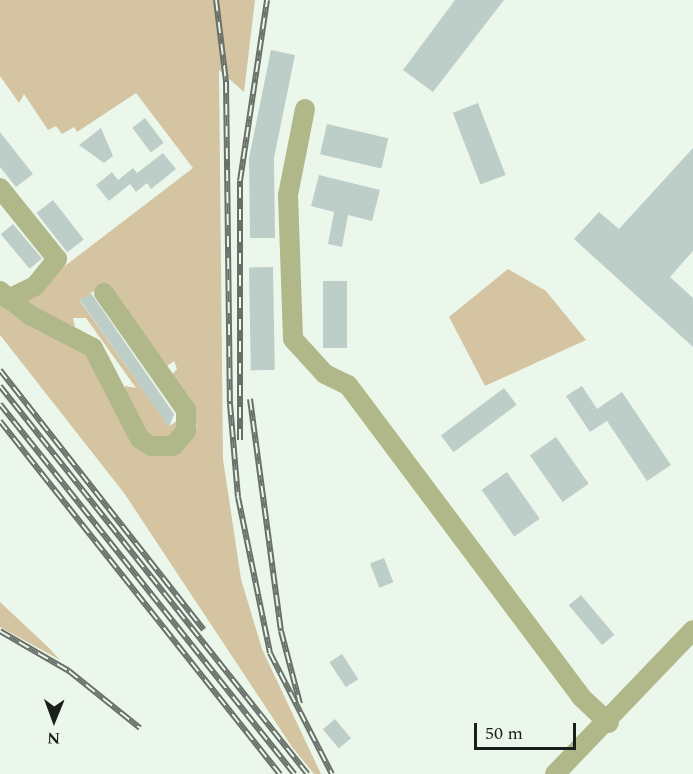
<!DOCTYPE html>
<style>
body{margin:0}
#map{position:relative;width:693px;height:774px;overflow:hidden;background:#ecf7ec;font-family:Spectral,serif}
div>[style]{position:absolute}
.green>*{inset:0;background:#d5c4a1}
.building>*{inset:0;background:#bdcec9;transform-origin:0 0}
.minor>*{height:20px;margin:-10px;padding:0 10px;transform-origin:10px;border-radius:10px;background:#b0b88a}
.rail>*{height:6px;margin-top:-3px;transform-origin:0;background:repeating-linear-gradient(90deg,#ecf7ec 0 11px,#697069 0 22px);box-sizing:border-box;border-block:2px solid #697069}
span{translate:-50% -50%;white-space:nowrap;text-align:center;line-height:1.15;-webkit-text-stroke:5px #ecf7ec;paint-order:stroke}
.north{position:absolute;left:24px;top:690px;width:60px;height:60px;-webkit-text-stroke:4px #ecf7ec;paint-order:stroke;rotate:181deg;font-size:16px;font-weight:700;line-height:24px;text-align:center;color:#1b1f1b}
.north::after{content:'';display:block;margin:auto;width:21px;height:27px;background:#1b1f1b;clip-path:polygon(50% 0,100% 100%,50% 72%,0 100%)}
.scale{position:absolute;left:474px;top:723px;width:102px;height:27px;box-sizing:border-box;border:3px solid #1b1f1b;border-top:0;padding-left:8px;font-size:18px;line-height:21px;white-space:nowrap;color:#1b1f1b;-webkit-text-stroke:4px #ecf7ec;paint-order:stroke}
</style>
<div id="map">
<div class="green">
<div style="clip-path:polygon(0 0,255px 0,244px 92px,219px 70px,223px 459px,241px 579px,262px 649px,321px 774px,314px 774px,292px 747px,124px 493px,0 335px,0 296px,79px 342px,97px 360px,132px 433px,146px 447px,172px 450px,197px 426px,170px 377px,177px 369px,174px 361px,167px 366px,156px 360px,117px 294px,98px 288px,80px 301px,169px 426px,180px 419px,170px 441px,155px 443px,136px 427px,122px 392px,125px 386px,136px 388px,86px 318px,73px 318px,75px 327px,49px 319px,19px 301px,193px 168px,136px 93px,77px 132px,74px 127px,62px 134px,56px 126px,48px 130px,24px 94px,19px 103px,0 76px)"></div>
<div style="clip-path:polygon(508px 269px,546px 291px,586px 340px,485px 386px,449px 317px)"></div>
<div style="clip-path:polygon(0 602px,49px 648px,60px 660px,0 627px)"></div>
</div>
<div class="building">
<div style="clip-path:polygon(455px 0,504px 0,433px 92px,403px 70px)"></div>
<div style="clip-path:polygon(271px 50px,295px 55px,274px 158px,275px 238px,250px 238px,249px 158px)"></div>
<div style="left:478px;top:103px;width:77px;height:27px;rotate:69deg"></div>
<div style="left:145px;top:118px;width:31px;height:16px;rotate:53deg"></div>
<div style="left:327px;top:124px;width:63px;height:31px;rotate:13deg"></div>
<div style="clip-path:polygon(101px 128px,113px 156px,104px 163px,79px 145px)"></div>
<div style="clip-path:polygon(0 132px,33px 174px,16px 187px,0 167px)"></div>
<div style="clip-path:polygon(693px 148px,693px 251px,670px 277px,693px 298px,693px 347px,574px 239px,599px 212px,619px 229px)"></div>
<div style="clip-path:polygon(163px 153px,176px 169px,151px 189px,147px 183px,136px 192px,130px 184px,109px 201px,96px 185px,112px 172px,118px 180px,133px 168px,137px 173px)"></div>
<div style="clip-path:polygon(319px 175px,380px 190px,372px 221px,348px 215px,342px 247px,328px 244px,334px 212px,311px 206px)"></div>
<div style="left:53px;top:200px;width:50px;height:21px;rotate:52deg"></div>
<div style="left:13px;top:224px;width:45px;height:16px;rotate:50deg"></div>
<div style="left:273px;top:267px;width:103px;height:24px;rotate:89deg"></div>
<div style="left:323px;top:281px;width:24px;height:67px"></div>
<div style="clip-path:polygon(91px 293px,174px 414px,169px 427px,80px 300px)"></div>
<div style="clip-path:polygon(582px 386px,597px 409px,622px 392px,671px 465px,647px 481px,607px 421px,590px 432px,566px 396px)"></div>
<div style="left:504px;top:388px;width:21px;height:79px;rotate:53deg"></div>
<div style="left:556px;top:437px;width:57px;height:32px;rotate:55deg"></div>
<div style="left:507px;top:472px;width:57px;height:31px;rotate:55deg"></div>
<div style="left:384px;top:558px;width:26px;height:15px;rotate:69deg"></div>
<div style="left:581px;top:595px;width:52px;height:16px;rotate:50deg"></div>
<div style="left:342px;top:654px;width:30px;height:15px;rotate:57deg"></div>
<div style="left:335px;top:719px;width:25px;height:16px;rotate:50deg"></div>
</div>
<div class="minor">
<div style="left:305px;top:109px;width:88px;rotate:101.2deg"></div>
<div style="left:288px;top:195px;width:144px;rotate:88deg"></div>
<div style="left:293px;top:339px;width:47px;rotate:47.6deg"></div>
<div style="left:325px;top:374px;width:25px;rotate:26deg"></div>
<div style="left:348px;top:385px;width:389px;rotate:53.2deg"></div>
<div style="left:581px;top:697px;width:38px;rotate:43deg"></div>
<div style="left:0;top:188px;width:91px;rotate:51.2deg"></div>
<div style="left:57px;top:259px;width:35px;rotate:129deg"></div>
<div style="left:35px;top:286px;width:30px;rotate:154deg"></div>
<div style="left:0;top:291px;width:38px;rotate:39deg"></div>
<div style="left:30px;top:315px;width:71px;rotate:27.6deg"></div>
<div style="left:93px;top:348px;width:102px;rotate:62.7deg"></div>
<div style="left:140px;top:439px;width:13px;rotate:32deg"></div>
<div style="left:151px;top:446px;width:22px"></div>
<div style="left:173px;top:446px;width:20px;rotate:-49deg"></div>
<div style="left:186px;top:431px;width:21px;rotate:-90deg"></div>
<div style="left:186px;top:410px;width:143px;rotate:-125deg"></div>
<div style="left:555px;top:774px;width:199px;rotate:-46.2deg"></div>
</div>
<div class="rail">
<div style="left:216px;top:0;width:83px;rotate:83deg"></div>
<div style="left:226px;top:82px;width:322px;rotate:89.3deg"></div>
<div style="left:230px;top:404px;width:93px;rotate:85.1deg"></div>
<div style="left:238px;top:497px;width:159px;rotate:78.4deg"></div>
<div style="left:270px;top:653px;width:136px;rotate:62.9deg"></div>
<div style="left:0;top:370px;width:330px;rotate:51.9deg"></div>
<div style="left:0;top:386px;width:495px;rotate:51.6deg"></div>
<div style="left:250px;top:399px;width:234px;rotate:82.4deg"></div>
<div style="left:281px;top:631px;width:75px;rotate:75.4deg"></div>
<div style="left:0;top:404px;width:473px;rotate:51.5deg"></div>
<div style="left:0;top:421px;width:451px;rotate:51.6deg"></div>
<div style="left:240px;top:440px;width:259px;rotate:-90deg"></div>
<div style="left:240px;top:181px;width:183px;rotate:-81.5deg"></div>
<div style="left:0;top:631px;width:80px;rotate:30.1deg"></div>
<div style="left:69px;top:671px;width:91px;rotate:38.8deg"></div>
</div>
<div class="north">N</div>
<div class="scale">50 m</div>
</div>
